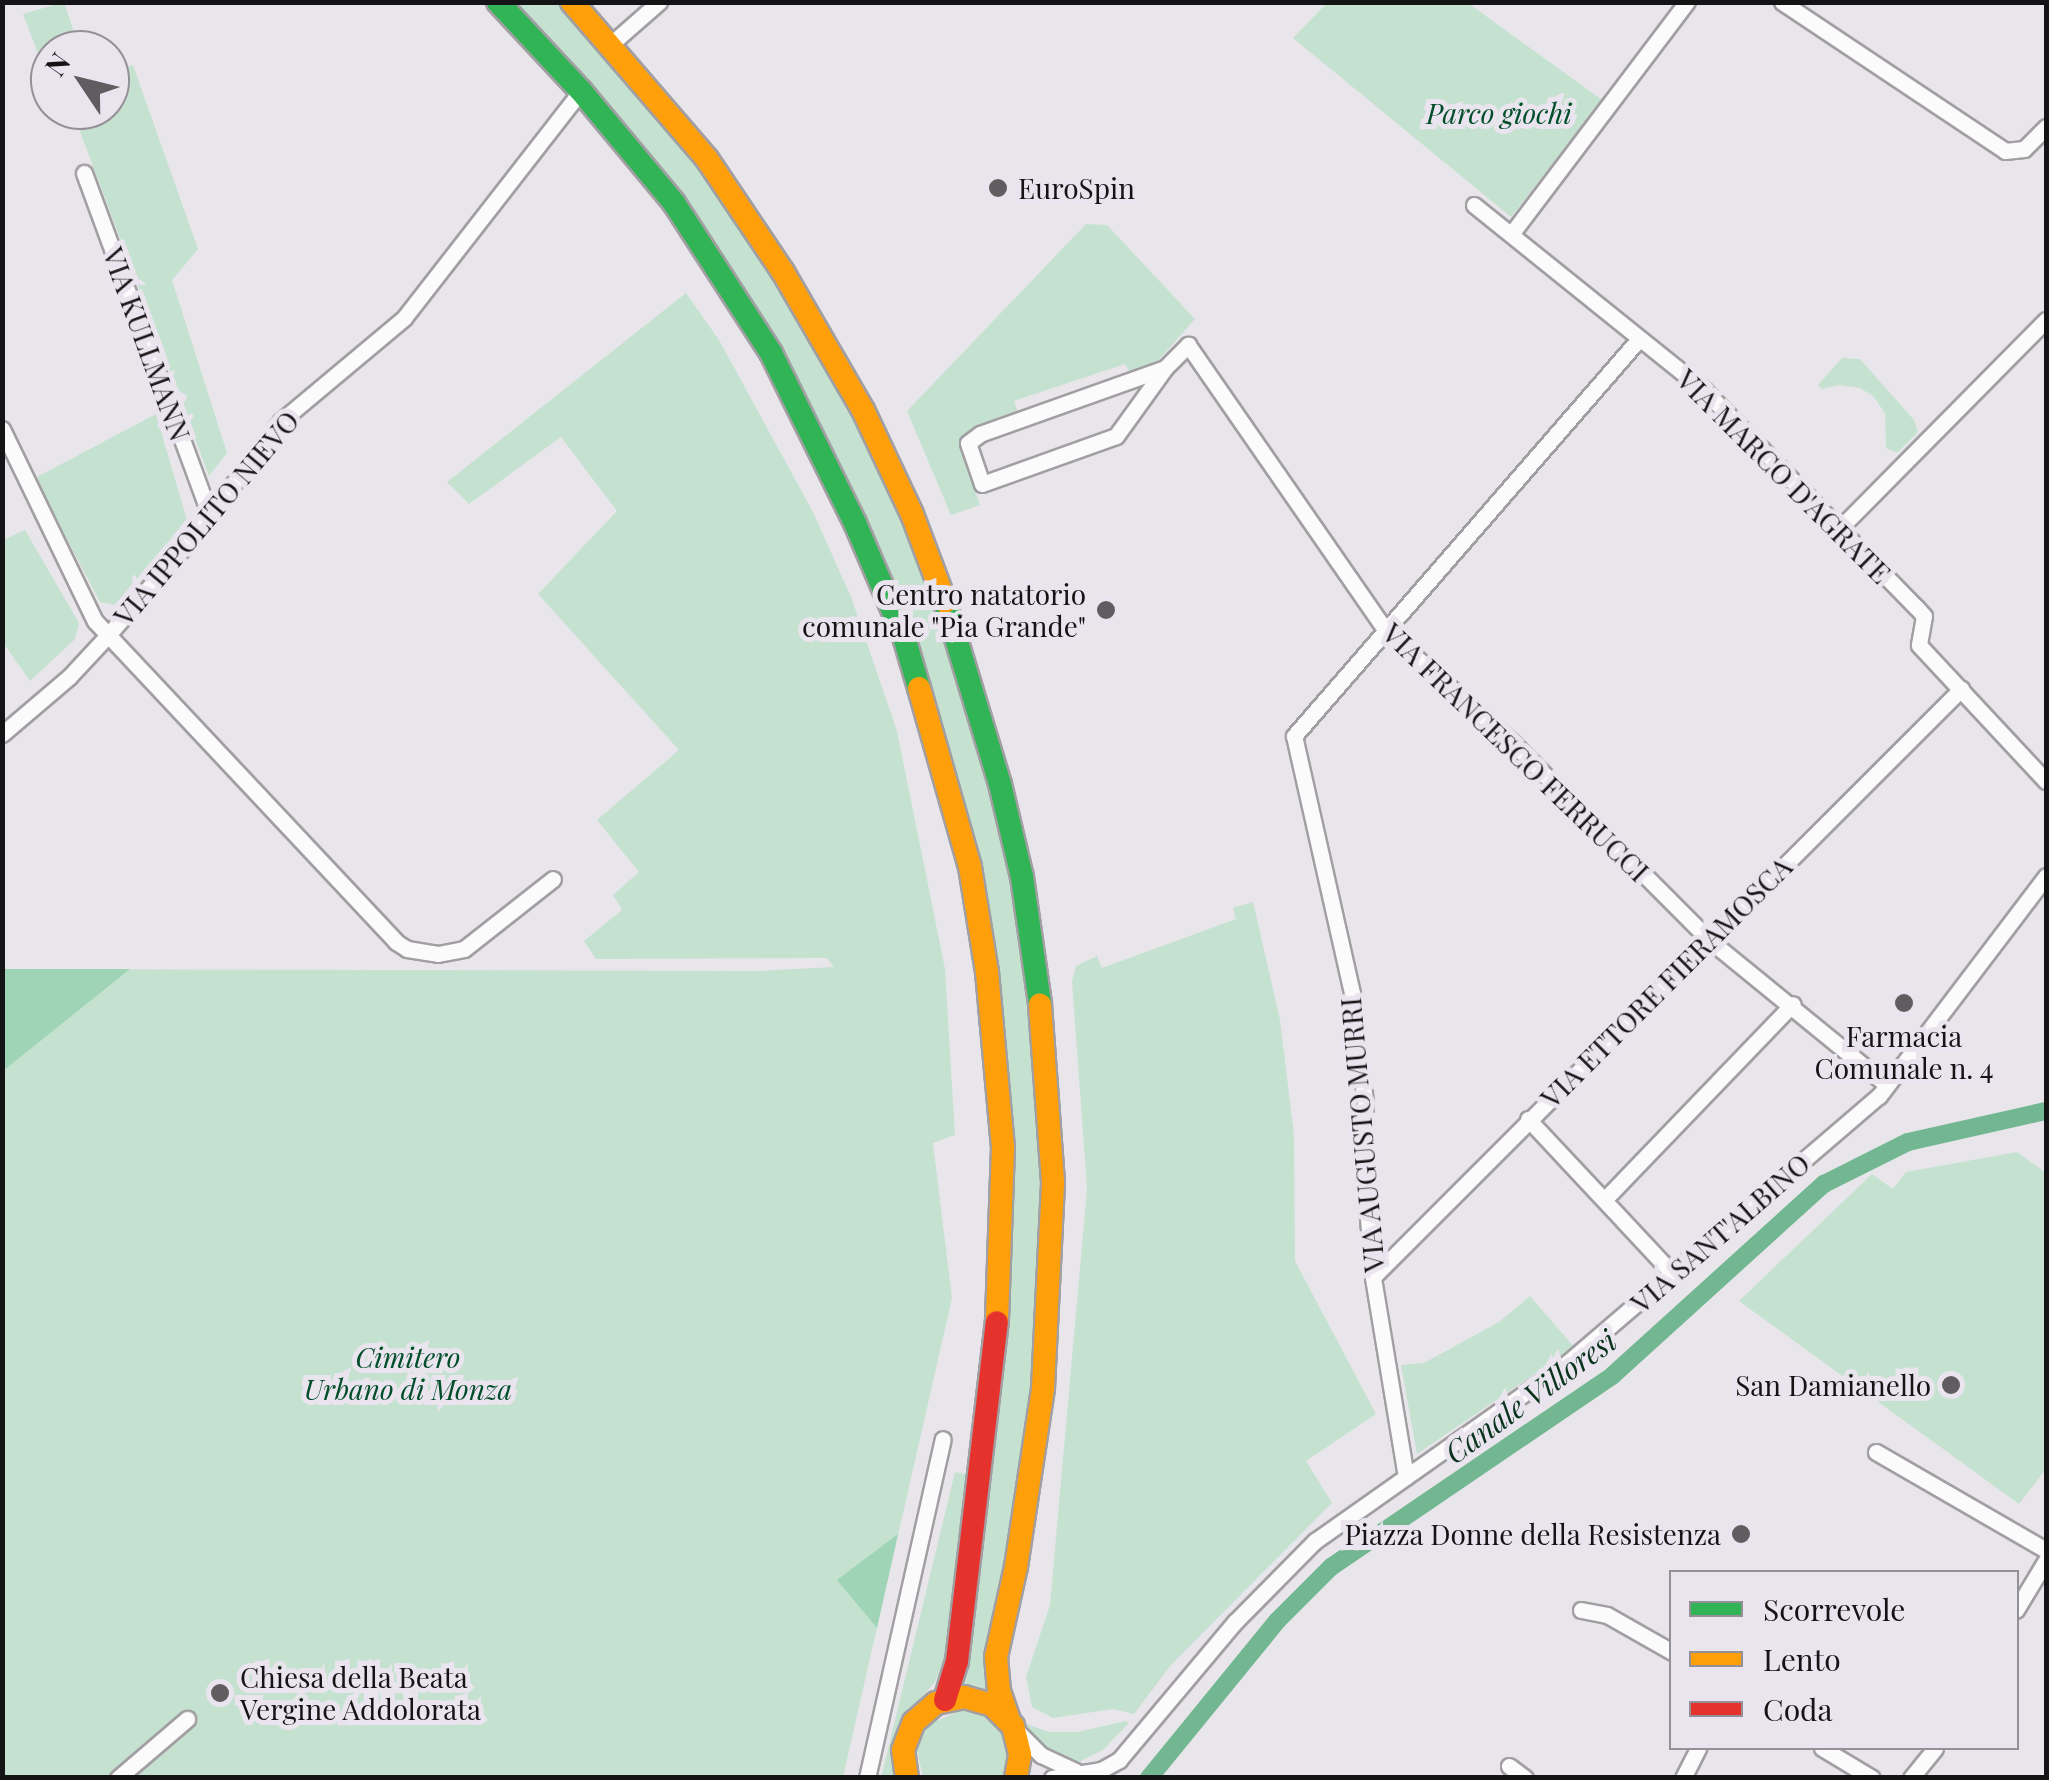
<!DOCTYPE html>
<style>
body{margin:0}
#map{position:relative;width:2049px;height:1780px;overflow:hidden;background:#e9e6eb;font-family:"Playfair Display",serif}
div>[style]{position:absolute}
.green>*{inset:0;background:#c5e2d0}
.forest>*{inset:0;background:#a0d4b7}
.canal>*{height:18px;margin:-9px;padding:0 9px;transform-origin:9px;border-radius:9px;background:#73b792}
.roads{filter:drop-shadow(2px 0 #a29fa3) drop-shadow(-2px 0 #a29fa3) drop-shadow(0 2px #a29fa3) drop-shadow(0 -2px #a29fa3)}
.street>*{height:15px;margin:-7.5px;padding:0 7.5px;transform-origin:7.5px;border-radius:7.5px;background:#fcfbfc}
.fast>*{height:22px;margin:-11px;padding:0 11px;transform-origin:11px;border-radius:11px;background:#30b455}
.slow>*{height:22px;margin:-11px;padding:0 11px;transform-origin:11px;border-radius:11px;background:#ff9f0a}
.jam>*{height:22px;margin:-11px;padding:0 11px;transform-origin:11px;border-radius:11px;background:#e5322d}
.dots>*{width:28px;height:28px;translate:-50% -50%;box-sizing:border-box;border:5px solid #e9e4ed;border-radius:50%}
span{translate:-50% -50%;white-space:nowrap;text-align:center;line-height:1.15;-webkit-text-stroke:10px #e9e4ed;paint-order:stroke}
.park-label{font-size:28px;color:#004e2a;font-style:italic}
.poi-label{font-size:28px;color:#141315}
.left{translate:0 -50%;text-align:left}
.right{translate:-100% -50%;text-align:right}
.street-label{font-size:28px;color:#141315}
.water-label{font-size:30px;color:#09331d;font-style:italic}
.frame{position:absolute;inset:0;border:5px solid #141315;pointer-events:none}
.legend{position:absolute;left:1669px;top:1570px;width:350px;height:180px;box-sizing:border-box;background:#e9e4ed;border:2px solid #949097;margin:0;padding:12px 18px;list-style:none;font-size:30px;color:#141315}
.legend li{display:flex;align-items:center;gap:20px;height:50px}
.legend b{width:50px;border:2px solid #949097}
.north{position:absolute;left:30px;top:30px;width:100px;height:100px;box-sizing:border-box;background:#e9e4ed;border:2px solid #949097;border-radius:50%;rotate:305deg;font-size:28px;font-weight:700;line-height:40px;text-align:center;color:#141315}
.north::after{content:'';display:block;margin:auto;width:35px;height:45px;background:#5f5d60;clip-path:polygon(50% 0,100% 100%,50% 72%,0 100%)}
</style>
<div id="map">
<div class="green">
<div style="clip-path:polygon(64px 2px,80px 50px,50px 50px,50px 85px,23px 14px)"></div>
<div style="clip-path:polygon(514px 3px,560px 3px,668px 124px,803px 321px,866px 440px,924px 573px,975px 724px,1025px 952px,1040px 1114px,1040px 1300px,1020px 1483px,986px 1689px,961px 1686px,1008px 1111px,915px 642px,862px 508px,777px 341px,710px 236px,629px 129px)"></div>
<div style="clip-path:polygon(1327px 3px,1468px 3px,1602px 100px,1511px 217px,1293px 38px)"></div>
<div style="clip-path:polygon(133px 65px,198px 249px,172px 280px,227px 453px,209px 476px,72px 110px,110px 110px,110px 71px)"></div>
<div style="clip-path:polygon(1086px 224px,1107px 225px,1195px 319px,1155px 364px,1131px 374px,1125px 364px,1014px 401px,1018px 413px,972px 430px,959px 445px,980px 505px,951px 515px,907px 411px)"></div>
<div style="clip-path:polygon(686px 293px,719px 340px,813px 512px,851px 597px,897px 731px,945px 969px,955px 1135px,933px 1143px,952px 1298px,843px 1777px,3px 1778px,3px 969px,759px 971px,834px 967px,827px 958px,596px 959px,584px 941px,622px 910px,613px 895px,639px 872px,597px 820px,679px 750px,538px 594px,617px 511px,561px 437px,469px 504px,447px 482px)"></div>
<div style="clip-path:polygon(1842px 358px,1860px 359px,1914px 420px,1918px 432px,1897px 453px,1886px 448px,1885px 413px,1873px 396px,1860px 388px,1839px 385px,1822px 389px,1818px 385px)"></div>
<div style="clip-path:polygon(156px 414px,187px 520px,115px 605px,100px 602px,35px 478px)"></div>
<div style="clip-path:polygon(25px 530px,79px 623px,75px 639px,30px 681px,2px 641px,3px 540px)"></div>
<div style="clip-path:polygon(1253px 902px,1280px 1020px,1294px 1135px,1295px 1261px,1376px 1414px,1306px 1461px,1332px 1503px,1171px 1665px,1134px 1714px,1113px 1709px,1053px 1718px,1032px 1707px,1026px 1677px,1050px 1605px,1087px 1189px,1072px 981px,1076px 966px,1097px 956px,1102px 968px,1236px 919px,1233px 908px)"></div>
<div style="clip-path:polygon(2017px 1152px,2046px 1173px,2046px 1469px,2019px 1504px,1739px 1301px,1872px 1174px,1893px 1189px,1906px 1172px)"></div>
<div style="clip-path:polygon(1530px 1296px,1574px 1347px,1417px 1454px,1401px 1365px,1424px 1363px,1499px 1322px)"></div>
<div style="clip-path:polygon(955px 1472px,966px 1474px,947px 1654px,935px 1682px,908px 1712px,892px 1759px,895px 1777px,881px 1778px)"></div>
<div style="clip-path:polygon(961px 1710px,976px 1712px,1000px 1728px,1010px 1756px,1004px 1777px,923px 1777px,917px 1751px,922px 1735px,932px 1723px)"></div>
<div style="clip-path:polygon(1126px 1721px,1129px 1723px,1103px 1750px,1077px 1763px,1041px 1750px,1022px 1731px,1027px 1724px,1049px 1732px,1077px 1732px)"></div>
</div>
<div class="forest">
<div style="clip-path:polygon(3px 969px,130px 969px,3px 1071px)"></div>
<div style="clip-path:polygon(898px 1534px,877px 1628px,837px 1580px)"></div>
</div>
<div class="canal">
<div style="left:1149px;top:1778px;width:203px;rotate:-50.8deg"></div>
<div style="left:1277px;top:1621px;width:76px;rotate:-45deg"></div>
<div style="left:1331px;top:1567px;width:341px;rotate:-34.2deg"></div>
<div style="left:1613px;top:1375px;width:285px;rotate:-42.2deg"></div>
<div style="left:1824px;top:1184px;width:94px;rotate:-26.6deg"></div>
<div style="left:1908px;top:1142px;width:141px;rotate:-12.7deg"></div>
</div>
<div class="roads">
<div class="street">
<div style="left:1782px;top:2px;width:268px;rotate:33.7deg"></div>
<div style="left:2005px;top:151px;width:19px;rotate:-6deg"></div>
<div style="left:2024px;top:149px;width:31px;rotate:-45deg"></div>
<div style="left:611px;top:44px;width:64px;rotate:-41.2deg"></div>
<div style="left:84px;top:173px;width:364px;rotate:69.8deg"></div>
<div style="left:1474px;top:205px;width:297px;rotate:38.8deg"></div>
<div style="left:1705px;top:391px;width:302px;rotate:45.7deg"></div>
<div style="left:1916px;top:607px;width:12px;rotate:48deg"></div>
<div style="left:1924px;top:616px;width:29px;rotate:100deg"></div>
<div style="left:1919px;top:645px;width:186px;rotate:47deg"></div>
<div style="left:1512px;top:233px;width:290px;rotate:-52.9deg"></div>
<div style="left:1165px;top:368px;width:196px;rotate:160.4deg"></div>
<div style="left:980px;top:434px;width:15px;rotate:143deg"></div>
<div style="left:968px;top:443px;width:43px;rotate:71.1deg"></div>
<div style="left:982px;top:484px;width:142px;rotate:-19.7deg"></div>
<div style="left:1116px;top:436px;width:84px;rotate:-54.2deg"></div>
<div style="left:1165px;top:368px;width:33px;rotate:-45deg"></div>
<div style="left:1188px;top:345px;width:348px;rotate:55.3deg"></div>
<div style="left:1386px;top:631px;width:168px;rotate:41.4deg"></div>
<div style="left:1512px;top:742px;width:278px;rotate:45.1deg"></div>
<div style="left:1708px;top:939px;width:230px;rotate:39.2deg"></div>
<div style="left:2px;top:429px;width:213px;rotate:64.2deg"></div>
<div style="left:95px;top:621px;width:440px;rotate:46.8deg"></div>
<div style="left:396px;top:942px;width:13px;rotate:32deg"></div>
<div style="left:407px;top:949px;width:31px;rotate:9deg"></div>
<div style="left:438px;top:954px;width:26px;rotate:-11deg"></div>
<div style="left:464px;top:949px;width:113px;rotate:-38.2deg"></div>
<div style="left:1839px;top:529px;width:294px;rotate:-45.3deg"></div>
<div style="left:2px;top:734px;width:88px;rotate:-40.4deg"></div>
<div style="left:69px;top:677px;width:59px;rotate:-47.1deg"></div>
<div style="left:109px;top:634px;width:132px;rotate:-49.3deg"></div>
<div style="left:195px;top:534px;width:142px;rotate:-52.7deg"></div>
<div style="left:281px;top:421px;width:160px;rotate:-39.9deg"></div>
<div style="left:404px;top:318px;width:288px;rotate:-52.1deg"></div>
<div style="left:1528px;top:1119px;width:214px;rotate:46.9deg"></div>
<div style="left:1606px;top:1198px;width:269px;rotate:-46.1deg"></div>
<div style="left:1373px;top:1277px;width:832px;rotate:-45deg"></div>
<div style="left:1876px;top:1452px;width:196px;rotate:30deg"></div>
<div style="left:1406px;top:1477px;width:203px;rotate:-99.4deg"></div>
<div style="left:1373px;top:1277px;width:93px;rotate:-94.9deg"></div>
<div style="left:1365px;top:1184px;width:82px;rotate:-90deg"></div>
<div style="left:1365px;top:1102px;width:110px;rotate:-96.8deg"></div>
<div style="left:1352px;top:993px;width:263px;rotate:-102.7deg"></div>
<div style="left:1294px;top:736px;width:526px;rotate:-49.01deg"></div>
<div style="left:1581px;top:1610px;width:26px;rotate:11deg"></div>
<div style="left:1607px;top:1615px;width:75px;rotate:29.6deg"></div>
<div style="left:2016px;top:1610px;width:58px;rotate:-59deg"></div>
<div style="left:1017px;top:1731px;width:34px;rotate:45deg"></div>
<div style="left:1041px;top:1755px;width:38px;rotate:25deg"></div>
<div style="left:1822px;top:1748px;width:58px;rotate:31deg"></div>
<div style="left:1509px;top:1766px;width:20px;rotate:37deg"></div>
<div style="left:118px;top:1778px;width:91px;rotate:-40.5deg"></div>
<div style="left:867px;top:1778px;width:347px;rotate:-77.4deg"></div>
<div style="left:1052px;top:1778px;width:50px;rotate:-9.3deg"></div>
<div style="left:1101px;top:1770px;width:21px;rotate:-29deg"></div>
<div style="left:1119px;top:1760px;width:180px;rotate:-50deg"></div>
<div style="left:1235px;top:1622px;width:114px;rotate:-45.4deg"></div>
<div style="left:1315px;top:1541px;width:309px;rotate:-35.2deg"></div>
<div style="left:1567px;top:1363px;width:411px;rotate:-40.6deg"></div>
<div style="left:1879px;top:1096px;width:276px;rotate:-52.8deg"></div>
<div style="left:1683px;top:1778px;width:34px;rotate:-63deg"></div>
<div style="left:1911px;top:1778px;width:38px;rotate:-51deg"></div>
</div>
<div class="fast">
<div style="left:498px;top:2px;width:122px;rotate:47deg"></div>
<div style="left:581px;top:91px;width:146px;rotate:50.3deg"></div>
<div style="left:674px;top:203px;width:179px;rotate:57.1deg"></div>
<div style="left:771px;top:353px;width:190px;rotate:63.7deg"></div>
<div style="left:855px;top:523px;width:124px;rotate:66.7deg"></div>
<div style="left:904px;top:637px;width:53px;rotate:73.6deg"></div>
<div style="left:945px;top:602px;width:190px;rotate:73.2deg"></div>
<div style="left:1000px;top:784px;width:96px;rotate:76.7deg"></div>
<div style="left:1022px;top:877px;width:128px;rotate:81.9deg"></div>
</div>
<div class="slow">
<div style="left:572px;top:2px;width:207px;rotate:49.3deg"></div>
<div style="left:707px;top:159px;width:136px;rotate:56.1deg"></div>
<div style="left:783px;top:272px;width:160px;rotate:59.9deg"></div>
<div style="left:863px;top:410px;width:115px;rotate:64.8deg"></div>
<div style="left:912px;top:514px;width:94px;rotate:69.4deg"></div>
<div style="left:919px;top:688px;width:186px;rotate:74.1deg"></div>
<div style="left:970px;top:867px;width:106px;rotate:80.8deg"></div>
<div style="left:987px;top:972px;width:176px;rotate:84.8deg"></div>
<div style="left:1003px;top:1147px;width:175px;rotate:92deg"></div>
<div style="left:1009px;top:1720px;width:31px;rotate:-109deg"></div>
<div style="left:999px;top:1691px;width:34px;rotate:-95deg"></div>
<div style="left:996px;top:1657px;width:92px;rotate:-77.5deg"></div>
<div style="left:1016px;top:1567px;width:181px;rotate:-81.4deg"></div>
<div style="left:1043px;top:1388px;width:206px;rotate:-87.2deg"></div>
<div style="left:1053px;top:1182px;width:178px;rotate:-94.2deg"></div>
<div style="left:907px;top:1778px;width:28px;rotate:-98deg"></div>
<div style="left:903px;top:1750px;width:30px;rotate:-69deg"></div>
<div style="left:914px;top:1722px;width:29px;rotate:-41deg"></div>
<div style="left:936px;top:1703px;width:29px;rotate:-12deg"></div>
<div style="left:964px;top:1697px;width:29px;rotate:16deg"></div>
<div style="left:992px;top:1705px;width:30px;rotate:45deg"></div>
<div style="left:1013px;top:1726px;width:30px;rotate:76deg"></div>
<div style="left:1020px;top:1755px;width:23px;rotate:100deg"></div>
</div>
<div class="jam">
<div style="left:945px;top:1700px;width:41px;rotate:-72.9deg"></div>
<div style="left:957px;top:1661px;width:341px;rotate:-83.3deg"></div>
</div>
</div>
<div class="dots">
<div style="left:998px;top:188px;background:#5f5d60"></div>
<div style="left:1106px;top:610px;background:#5f5d60"></div>
<div style="left:1904px;top:1003px;background:#5f5d60"></div>
<div style="left:1951px;top:1385px;background:#5f5d60"></div>
<div style="left:1741px;top:1534px;background:#5f5d60"></div>
<div style="left:220px;top:1693px;background:#5f5d60"></div>
</div>
<div class="park-label">
<span style="left:1499px;top:113px">Parco giochi</span>
<span style="left:408px;top:1373px">Cimitero<br>Urbano di Monza</span>
</div>
<div class="poi-label">
<span class="left" style="left:1018px;top:188px">EuroSpin</span>
<span class="right" style="left:1086px;top:610px">Centro natatorio<br>comunale "Pia Grande"</span>
<span style="left:1904px;top:1052px">Farmacia<br>Comunale n. 4</span>
<span class="right" style="left:1931px;top:1385px">San Damianello</span>
<span class="right" style="left:1721px;top:1534px">Piazza Donne della Resistenza</span>
<span class="left" style="left:240px;top:1693px">Chiesa della Beata<br>Vergine Addolorata</span>
</div>
<div class="street-label">
<span style="left:147px;top:344px;rotate:70deg">VIA KULLMANN</span>
<span style="left:1784px;top:476px;rotate:45deg">VIA MARCO D'AGRATE</span>
<span style="left:206px;top:518px;rotate:-50deg">VIA IPPOLITO NIEVO</span>
<span style="left:1516px;top:752px;rotate:44deg">VIA FRANCESCO FERRUCCI</span>
<span style="left:1666px;top:982px;rotate:-45deg">VIA ETTORE FIERAMOSCA</span>
<span style="left:1362px;top:1135px;rotate:-95deg">VIA AUGUSTO MURRI</span>
<span style="left:1720px;top:1233px;rotate:-41deg">VIA SANT'ALBINO</span>
</div>
<div class="water-label">
<span style="left:1530px;top:1396px;rotate:-36deg">Canale Villoresi</span>
</div>
<div class="frame"></div>
<ul class="legend">
<li><b style="height:12px;background:#30b455"></b>Scorrevole</li>
<li><b style="height:12px;background:#ff9f0a"></b>Lento</li>
<li><b style="height:12px;background:#e5322d"></b>Coda</li>
</ul>
<div class="north">N</div>
</div>
